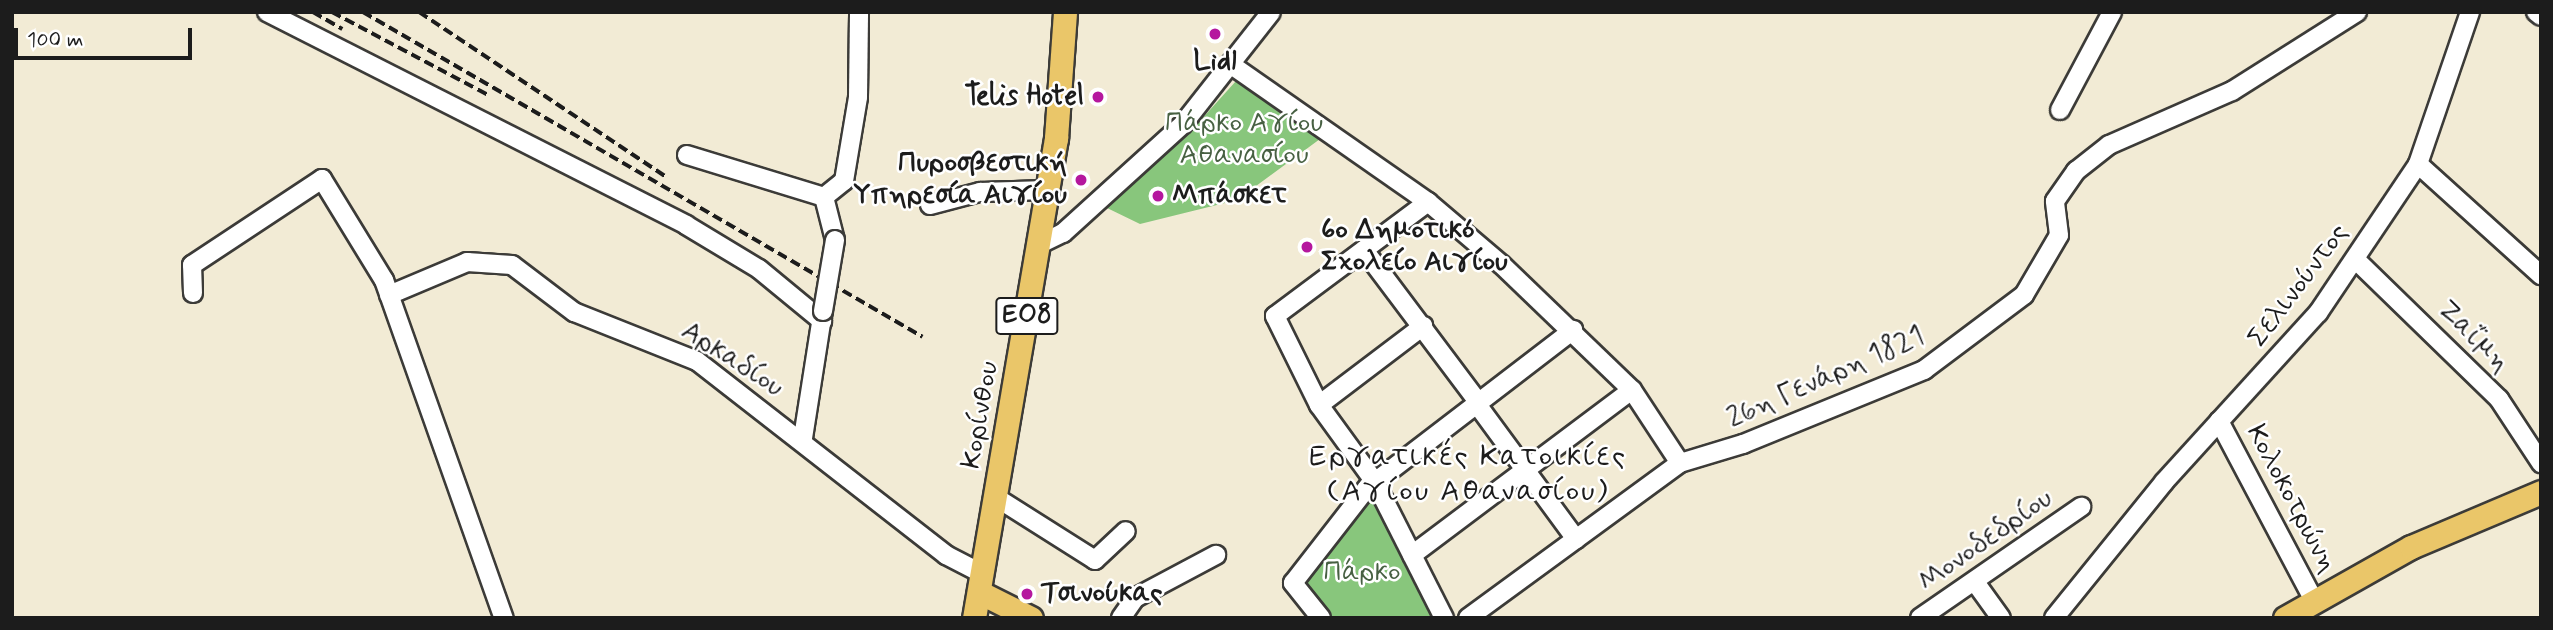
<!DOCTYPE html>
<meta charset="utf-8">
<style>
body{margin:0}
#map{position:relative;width:2553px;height:630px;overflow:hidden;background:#f2ebd5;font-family:Mynerve,sans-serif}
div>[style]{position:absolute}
.green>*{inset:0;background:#88c67c}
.roads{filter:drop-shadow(2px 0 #3c3b38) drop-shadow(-2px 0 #3c3b38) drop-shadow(0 2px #3c3b38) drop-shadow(0 -2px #3c3b38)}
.minor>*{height:18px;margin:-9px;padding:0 9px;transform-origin:9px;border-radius:9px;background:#fff}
.major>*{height:23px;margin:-11.5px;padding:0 11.5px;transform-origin:11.5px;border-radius:11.5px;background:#eac669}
.rail>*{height:3.5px;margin-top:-1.75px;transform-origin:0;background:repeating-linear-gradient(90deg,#1c1c1c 0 10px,transparent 0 15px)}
.bridges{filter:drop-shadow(2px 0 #3c3b38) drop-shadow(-2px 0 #3c3b38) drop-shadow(0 2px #3c3b38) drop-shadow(0 -2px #3c3b38)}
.minor-bridge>*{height:18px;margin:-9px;padding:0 9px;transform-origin:9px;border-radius:9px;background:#fff}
.dots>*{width:19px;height:19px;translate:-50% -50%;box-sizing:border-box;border:4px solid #fff;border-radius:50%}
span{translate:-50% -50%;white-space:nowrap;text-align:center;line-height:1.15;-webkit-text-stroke:5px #fff;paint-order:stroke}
.shield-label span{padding:2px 5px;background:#fff;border:2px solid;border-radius:5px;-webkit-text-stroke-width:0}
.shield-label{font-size:26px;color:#1c1c1c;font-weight:700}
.poi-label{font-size:28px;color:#1c1c1c;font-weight:700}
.right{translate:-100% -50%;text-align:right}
.left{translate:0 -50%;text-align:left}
.park-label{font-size:28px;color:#476042}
.street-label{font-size:28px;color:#1c1c1c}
.neighbourhood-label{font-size:30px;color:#1c1c1c;letter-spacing:2px}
.frame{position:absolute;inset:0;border:14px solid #1c1c1c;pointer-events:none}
.scale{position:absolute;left:14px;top:28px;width:178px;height:32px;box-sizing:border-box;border:4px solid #1c1c1c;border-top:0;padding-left:9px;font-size:21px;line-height:24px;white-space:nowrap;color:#1c1c1c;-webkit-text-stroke:5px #fff;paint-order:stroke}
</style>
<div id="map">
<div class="green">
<div style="clip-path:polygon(1236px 81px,1320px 139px,1237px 200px,1140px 224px,1105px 207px,1190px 132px)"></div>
<div style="clip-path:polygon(1373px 494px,1414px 580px,1435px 618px,1328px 618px,1299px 581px)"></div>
</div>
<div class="roads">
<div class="minor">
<div style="left:267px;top:12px;width:470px;rotate:26.9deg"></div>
<div style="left:686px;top:225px;width:85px;rotate:31.1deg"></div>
<div style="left:759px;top:269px;width:82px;rotate:39.5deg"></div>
<div style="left:2536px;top:12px;width:6px;rotate:39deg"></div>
<div style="left:1233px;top:66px;width:238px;rotate:34.9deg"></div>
<div style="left:1428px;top:202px;width:97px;rotate:40.4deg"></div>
<div style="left:1502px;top:265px;width:180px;rotate:43.9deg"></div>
<div style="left:1632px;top:390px;width:87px;rotate:56.7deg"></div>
<div style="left:2060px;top:110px;width:111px;rotate:-62deg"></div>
<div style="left:687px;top:155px;width:143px;rotate:17deg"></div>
<div style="left:824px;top:197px;width:44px;rotate:75.7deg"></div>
<div style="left:2418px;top:164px;width:166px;rotate:42.1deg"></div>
<div style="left:824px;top:197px;width:26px;rotate:-39deg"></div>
<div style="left:844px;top:181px;width:85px;rotate:-80.5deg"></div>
<div style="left:858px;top:97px;width:85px;rotate:-89.3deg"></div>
<div style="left:1428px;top:202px;width:191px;rotate:143.3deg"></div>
<div style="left:1275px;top:316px;width:99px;rotate:63.7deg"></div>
<div style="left:1319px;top:405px;width:95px;rotate:54deg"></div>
<div style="left:1375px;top:482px;width:153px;rotate:63.1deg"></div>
<div style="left:930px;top:205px;width:52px;rotate:-14.6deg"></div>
<div style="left:980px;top:192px;width:67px;rotate:-1.7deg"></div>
<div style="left:1038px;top:245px;width:28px;rotate:-26deg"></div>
<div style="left:1063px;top:233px;width:162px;rotate:-42.2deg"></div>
<div style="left:1183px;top:124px;width:142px;rotate:-51.8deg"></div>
<div style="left:1364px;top:250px;width:190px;rotate:53.1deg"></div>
<div style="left:2355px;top:259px;width:201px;rotate:44.2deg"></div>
<div style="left:2499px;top:399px;width:77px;rotate:56.7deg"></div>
<div style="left:193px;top:293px;width:28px;rotate:-92deg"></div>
<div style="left:192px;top:265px;width:156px;rotate:-33.5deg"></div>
<div style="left:322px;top:179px;width:119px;rotate:58.5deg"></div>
<div style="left:384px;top:280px;width:359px;rotate:70.5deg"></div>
<div style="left:389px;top:295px;width:85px;rotate:-22.9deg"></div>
<div style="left:467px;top:262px;width:45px;rotate:3.8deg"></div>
<div style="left:512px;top:265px;width:78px;rotate:37.2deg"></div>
<div style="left:574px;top:312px;width:132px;rotate:21.7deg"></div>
<div style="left:697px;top:361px;width:316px;rotate:37.9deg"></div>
<div style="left:946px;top:555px;width:42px;rotate:27.2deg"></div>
<div style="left:1476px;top:403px;width:169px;rotate:53.7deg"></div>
<div style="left:1319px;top:405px;width:131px;rotate:-37.2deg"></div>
<div style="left:2219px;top:421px;width:205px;rotate:62.1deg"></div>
<div style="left:803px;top:438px;width:129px;rotate:-81.1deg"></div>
<div style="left:1375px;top:482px;width:250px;rotate:-37.5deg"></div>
<div style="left:997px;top:498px;width:116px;rotate:32.3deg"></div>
<div style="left:1095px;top:560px;width:42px;rotate:-43.1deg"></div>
<div style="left:1412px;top:555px;width:275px;rotate:-36.9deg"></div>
<div style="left:1975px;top:582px;width:44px;rotate:54.2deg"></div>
<div style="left:1121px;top:618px;width:24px;rotate:-55deg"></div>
<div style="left:1135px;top:598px;width:92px;rotate:-28deg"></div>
<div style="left:1321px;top:618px;width:45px;rotate:-128.7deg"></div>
<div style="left:1293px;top:583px;width:132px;rotate:-52.1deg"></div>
<div style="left:1468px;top:618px;width:263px;rotate:-36.2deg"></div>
<div style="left:1680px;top:463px;width:66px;rotate:-16.8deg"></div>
<div style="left:1743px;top:444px;width:196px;rotate:-22.2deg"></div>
<div style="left:1924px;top:370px;width:125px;rotate:-36.9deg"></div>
<div style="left:2024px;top:295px;width:69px;rotate:-59.7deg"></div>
<div style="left:2059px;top:235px;width:34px;rotate:-97deg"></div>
<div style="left:2055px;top:201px;width:37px;rotate:-55deg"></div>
<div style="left:2076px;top:171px;width:42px;rotate:-38.2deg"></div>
<div style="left:2109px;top:145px;width:134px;rotate:-23.7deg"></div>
<div style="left:2232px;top:91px;width:148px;rotate:-32.3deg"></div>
<div style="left:1920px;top:618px;width:196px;rotate:-34.6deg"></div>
<div style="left:2054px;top:618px;width:175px;rotate:-51deg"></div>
<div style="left:2164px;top:482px;width:229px;rotate:-47.7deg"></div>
<div style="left:2318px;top:313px;width:179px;rotate:-56.1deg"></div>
<div style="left:2418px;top:164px;width:161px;rotate:-71.1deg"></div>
</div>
<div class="major">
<div style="left:979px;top:592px;width:58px;rotate:26.6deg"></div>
<div style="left:974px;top:618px;width:487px;rotate:-80.3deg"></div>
<div style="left:1056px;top:138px;width:126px;rotate:-85.9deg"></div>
<div style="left:2285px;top:618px;width:145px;rotate:-29.4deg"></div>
<div style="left:2411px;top:547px;width:141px;rotate:-22.9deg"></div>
</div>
</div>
<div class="rail">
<div style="left:313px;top:12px;width:34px;rotate:30deg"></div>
<div style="left:332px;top:12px;width:177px;rotate:28deg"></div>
<div style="left:363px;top:12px;width:647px;rotate:30.13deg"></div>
<div style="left:419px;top:12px;width:297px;rotate:33.7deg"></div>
</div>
<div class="bridges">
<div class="minor-bridge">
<div style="left:823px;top:311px;width:72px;rotate:-80.4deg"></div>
</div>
</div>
<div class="dots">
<div style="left:1215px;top:34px;background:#b5179e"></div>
<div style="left:1098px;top:97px;background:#b5179e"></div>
<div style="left:1081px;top:180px;background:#b5179e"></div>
<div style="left:1158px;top:196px;background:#b5179e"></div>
<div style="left:1307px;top:247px;background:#b5179e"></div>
<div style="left:1027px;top:594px;background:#b5179e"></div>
</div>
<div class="shield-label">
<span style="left:1027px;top:316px">ΕΟ8</span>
</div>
<div class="poi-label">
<span style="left:1215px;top:62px">Lidl</span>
<span class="right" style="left:1084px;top:97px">Telis Hotel</span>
<span class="right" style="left:1067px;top:180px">Πυροσβεστική<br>Υπηρεσία Αιγίου</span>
<span class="left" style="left:1172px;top:196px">Μπάσκετ</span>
<span class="left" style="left:1321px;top:247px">6ο Δημοτικό<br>Σχολείο Αιγίου</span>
<span class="left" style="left:1041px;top:594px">Τσινούκας</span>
</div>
<div class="park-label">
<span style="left:1244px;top:140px">Πάρκο Αγίου<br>Αθανασίου</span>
<span style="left:1362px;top:573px">Πάρκο</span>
</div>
<div class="street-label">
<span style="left:2299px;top:286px;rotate:-53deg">Σελινούντος</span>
<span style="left:2473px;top:337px;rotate:45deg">Ζαΐμη</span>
<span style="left:732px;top:360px;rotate:33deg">Αρκαδίου</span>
<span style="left:1826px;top:378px;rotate:-24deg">26η Γενάρη 1821</span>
<span style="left:981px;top:415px;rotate:-80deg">Κορίνθου</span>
<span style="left:2291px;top:499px;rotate:62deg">Κολοκοτρώνη</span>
<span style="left:1986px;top:541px;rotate:-35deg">Μονοδεδρίου</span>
</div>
<div class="neighbourhood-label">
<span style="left:1468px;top:474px">Εργατικές Κατοικίες<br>(Αγίου Αθανασίου)</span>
</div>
<div class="frame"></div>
<div class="scale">100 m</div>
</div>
